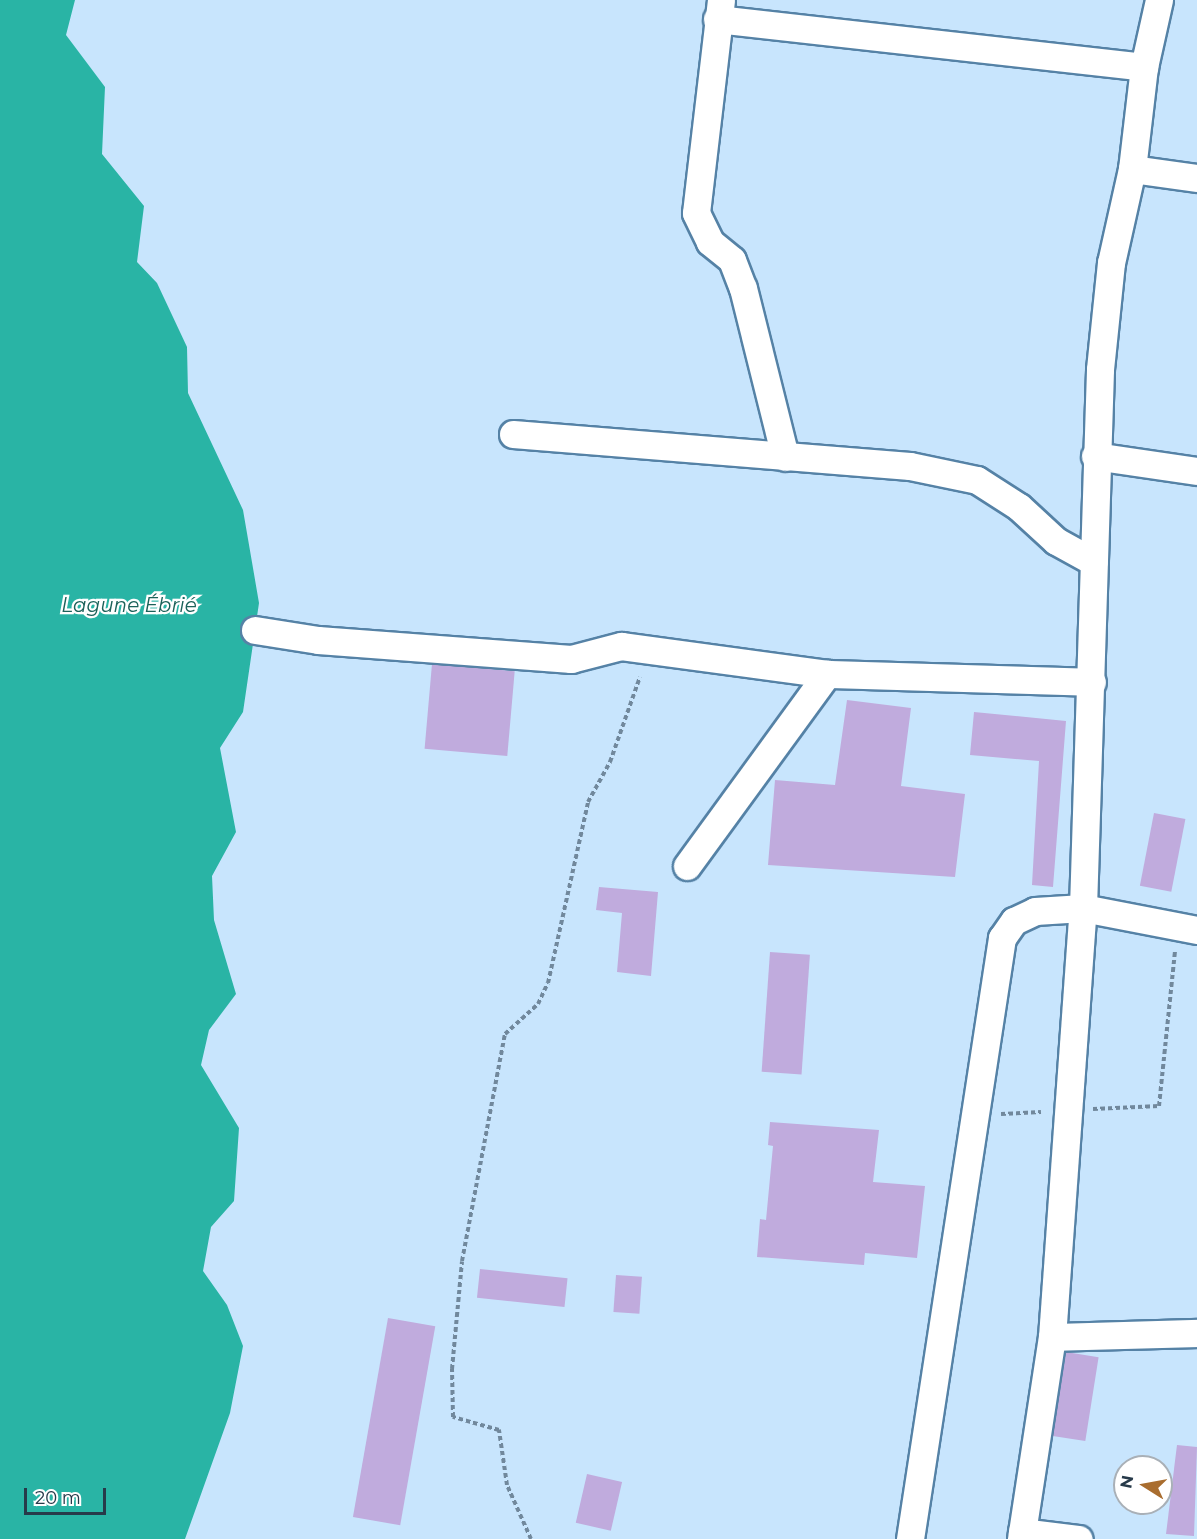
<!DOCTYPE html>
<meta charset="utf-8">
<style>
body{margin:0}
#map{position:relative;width:1197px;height:1539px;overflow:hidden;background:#c8e5fd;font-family:Montserrat,sans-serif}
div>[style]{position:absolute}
.water>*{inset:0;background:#29b4a5}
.building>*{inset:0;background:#c0abdd;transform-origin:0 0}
.path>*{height:4px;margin-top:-2px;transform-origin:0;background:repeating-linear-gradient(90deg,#71889c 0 4.5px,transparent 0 7.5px)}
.roads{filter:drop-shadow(2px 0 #5582a6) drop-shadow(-2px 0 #5582a6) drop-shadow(0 2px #5582a6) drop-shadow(0 -2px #5582a6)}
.street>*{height:27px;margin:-13.5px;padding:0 13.5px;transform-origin:13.5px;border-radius:13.5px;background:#fff}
span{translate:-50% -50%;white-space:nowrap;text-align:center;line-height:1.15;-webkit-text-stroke:4.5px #fff;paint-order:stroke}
.water-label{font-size:20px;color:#1c625a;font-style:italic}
.north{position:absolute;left:1113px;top:1455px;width:60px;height:60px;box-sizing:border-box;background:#fff;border:2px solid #a9b0b7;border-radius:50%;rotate:281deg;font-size:16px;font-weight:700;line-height:24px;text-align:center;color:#273a4a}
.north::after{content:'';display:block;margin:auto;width:21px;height:27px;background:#a96d2f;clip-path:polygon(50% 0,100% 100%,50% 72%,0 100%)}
.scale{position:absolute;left:24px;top:1488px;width:82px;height:27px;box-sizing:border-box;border:3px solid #273a4a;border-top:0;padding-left:8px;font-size:18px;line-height:21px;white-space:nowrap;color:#273a4a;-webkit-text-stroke:4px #fff;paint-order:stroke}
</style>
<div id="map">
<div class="water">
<div style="clip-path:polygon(0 0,75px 0,66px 35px,105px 87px,102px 154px,144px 206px,137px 262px,157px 283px,187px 347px,188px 393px,243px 510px,259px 603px,243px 712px,220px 748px,236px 832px,212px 876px,214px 920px,236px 994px,209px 1030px,201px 1065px,239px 1128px,234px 1201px,211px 1227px,203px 1271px,227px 1305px,243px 1346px,230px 1413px,185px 1539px,0 1539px)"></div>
</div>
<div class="building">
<div style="left:432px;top:664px;width:83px;height:85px;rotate:5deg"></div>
<div style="clip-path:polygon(847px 700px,911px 708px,901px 786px,965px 794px,955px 877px,768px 865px,775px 780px,835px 785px)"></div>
<div style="clip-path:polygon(974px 712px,1066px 721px,1053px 887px,1032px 885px,1039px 761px,970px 755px)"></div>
<div style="left:1154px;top:813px;width:32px;height:74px;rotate:11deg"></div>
<div style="clip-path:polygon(599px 887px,658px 892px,651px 976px,617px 972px,622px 913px,596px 910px)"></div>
<div style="left:770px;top:952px;width:40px;height:120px;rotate:4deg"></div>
<div style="clip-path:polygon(770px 1122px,879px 1130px,873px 1182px,925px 1186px,917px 1258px,865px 1253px,864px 1265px,757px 1257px,760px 1219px,766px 1220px,773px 1146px,768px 1145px)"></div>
<div style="left:480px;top:1269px;width:88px;height:29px;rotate:6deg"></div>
<div style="left:616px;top:1275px;width:26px;height:37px;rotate:4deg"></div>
<div style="left:388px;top:1318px;width:48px;height:202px;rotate:10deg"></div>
<div style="left:1066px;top:1352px;width:33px;height:85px;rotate:9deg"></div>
<div style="clip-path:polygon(1177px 1445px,1197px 1447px,1194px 1536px,1166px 1534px)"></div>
<div style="left:587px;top:1474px;width:36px;height:50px;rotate:13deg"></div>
</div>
<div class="path">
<div style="left:1093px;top:1109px;width:66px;rotate:-2.6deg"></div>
<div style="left:1159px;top:1106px;width:155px;rotate:-84.1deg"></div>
<div style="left:1001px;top:1114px;width:40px;rotate:-2.9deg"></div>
<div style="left:531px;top:1539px;width:59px;rotate:-114deg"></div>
<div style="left:507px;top:1485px;width:56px;rotate:-98.3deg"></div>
<div style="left:499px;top:1430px;width:48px;rotate:-164.2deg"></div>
<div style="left:453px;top:1417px;width:48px;rotate:-91.2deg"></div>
<div style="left:452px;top:1369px;width:108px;rotate:-84.7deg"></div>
<div style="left:462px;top:1261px;width:231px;rotate:-79.3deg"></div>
<div style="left:505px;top:1034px;width:45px;rotate:-42.3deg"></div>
<div style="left:538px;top:1004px;width:23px;rotate:-65deg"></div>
<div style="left:548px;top:983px;width:185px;rotate:-77.5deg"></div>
<div style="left:588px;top:802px;width:46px;rotate:-61.2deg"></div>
<div style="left:610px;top:762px;width:90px;rotate:-70.6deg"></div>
</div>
<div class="roads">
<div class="street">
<div style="left:721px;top:0;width:214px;rotate:96.7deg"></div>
<div style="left:696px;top:213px;width:32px;rotate:64deg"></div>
<div style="left:710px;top:242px;width:28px;rotate:39deg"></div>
<div style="left:732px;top:260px;width:30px;rotate:69deg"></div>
<div style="left:743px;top:288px;width:174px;rotate:76deg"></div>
<div style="left:717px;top:19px;width:430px;rotate:6.4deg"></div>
<div style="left:1132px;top:169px;width:66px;rotate:7.9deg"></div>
<div style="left:513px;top:434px;width:398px;rotate:4.6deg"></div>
<div style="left:910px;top:466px;width:68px;rotate:11.8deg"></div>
<div style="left:977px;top:480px;width:50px;rotate:32.7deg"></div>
<div style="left:1019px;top:507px;width:50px;rotate:42.6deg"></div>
<div style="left:1056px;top:541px;width:43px;rotate:28.9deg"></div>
<div style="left:1095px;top:456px;width:103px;rotate:8.4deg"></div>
<div style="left:255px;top:630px;width:64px;rotate:9deg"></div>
<div style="left:318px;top:640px;width:254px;rotate:4.3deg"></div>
<div style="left:571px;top:659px;width:52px;rotate:-14.6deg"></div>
<div style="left:621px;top:646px;width:208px;rotate:7.7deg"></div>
<div style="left:827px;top:674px;width:265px;rotate:1.7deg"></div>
<div style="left:687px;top:866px;width:238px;rotate:-53.9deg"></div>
<div style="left:1052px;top:1337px;width:145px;rotate:-1.6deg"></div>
<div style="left:1022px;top:1532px;width:57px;rotate:7deg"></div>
<div style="left:910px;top:1539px;width:608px;rotate:-81.3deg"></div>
<div style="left:1002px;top:938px;width:21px;rotate:-55deg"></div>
<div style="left:1014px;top:921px;width:23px;rotate:-25deg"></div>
<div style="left:1035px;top:911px;width:48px;rotate:-3.6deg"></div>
<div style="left:1083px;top:908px;width:116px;rotate:10.9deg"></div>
<div style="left:1021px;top:1539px;width:204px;rotate:-81.3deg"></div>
<div style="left:1052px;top:1337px;width:430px;rotate:-85.9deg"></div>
<div style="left:1083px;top:908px;width:539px;rotate:-88.19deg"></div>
<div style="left:1100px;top:369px;width:107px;rotate:-84.1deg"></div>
<div style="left:1111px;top:263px;width:96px;rotate:-77.4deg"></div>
<div style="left:1132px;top:169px;width:103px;rotate:-83.3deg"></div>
<div style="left:1144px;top:67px;width:69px;rotate:-77.4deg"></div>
</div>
</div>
<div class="water-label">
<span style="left:129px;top:605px">Lagune Ébrié</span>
</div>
<div class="north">N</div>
<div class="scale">20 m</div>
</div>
